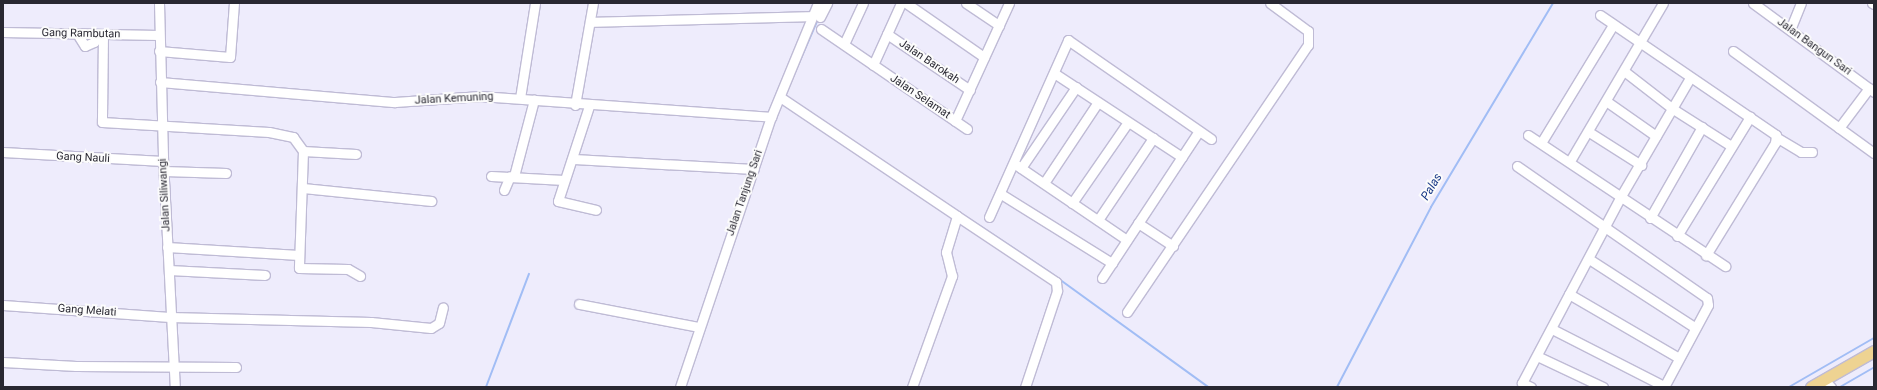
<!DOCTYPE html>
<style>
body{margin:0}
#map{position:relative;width:1877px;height:390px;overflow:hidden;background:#eeecfc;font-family:Roboto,sans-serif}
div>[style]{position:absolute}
.stream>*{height:2px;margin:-1px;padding:0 1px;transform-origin:1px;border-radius:1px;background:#a1bdf5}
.roads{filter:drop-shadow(1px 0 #bfbbd5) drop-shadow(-1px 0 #bfbbd5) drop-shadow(0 1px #bfbbd5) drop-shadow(0 -1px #bfbbd5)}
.minor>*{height:9px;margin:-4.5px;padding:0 4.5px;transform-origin:4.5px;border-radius:4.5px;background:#fff}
.major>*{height:11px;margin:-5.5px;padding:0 5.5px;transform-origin:5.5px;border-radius:5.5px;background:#eed392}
span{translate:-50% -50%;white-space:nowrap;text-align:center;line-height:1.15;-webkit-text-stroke:4px #fcfcfc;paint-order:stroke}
.street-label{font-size:11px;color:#292832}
.water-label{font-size:12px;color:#153685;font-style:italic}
.frame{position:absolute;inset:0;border:4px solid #292832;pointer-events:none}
</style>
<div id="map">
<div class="stream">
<div style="left:784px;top:97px;width:85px;rotate:-66.4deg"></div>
<div style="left:915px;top:183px;width:159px;rotate:33.5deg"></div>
<div style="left:1048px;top:271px;width:198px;rotate:35.9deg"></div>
<div style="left:486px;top:387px;width:121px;rotate:-69.2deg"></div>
<div style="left:1337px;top:387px;width:203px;rotate:-62.4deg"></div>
<div style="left:1431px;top:207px;width:238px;rotate:-59.1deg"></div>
<div style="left:1789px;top:387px;width:98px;rotate:-30deg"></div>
<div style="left:1840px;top:387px;width:39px;rotate:-30deg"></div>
</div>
<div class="roads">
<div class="minor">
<div style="left:159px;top:3px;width:158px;rotate:88.5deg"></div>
<div style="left:163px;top:161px;width:226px;rotate:87deg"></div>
<div style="left:906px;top:3px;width:95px;rotate:34.7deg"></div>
<div style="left:966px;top:3px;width:40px;rotate:34deg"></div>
<div style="left:1753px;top:3px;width:150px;rotate:36.3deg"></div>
<div style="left:1872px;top:3px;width:2px;rotate:27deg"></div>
<div style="left:1600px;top:15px;width:213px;rotate:34.3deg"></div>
<div style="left:1776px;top:135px;width:8px;rotate:97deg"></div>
<div style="left:1775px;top:143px;width:132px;rotate:121.6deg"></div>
<div style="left:820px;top:17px;width:16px;rotate:-63deg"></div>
<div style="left:590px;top:22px;width:222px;rotate:-1.5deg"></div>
<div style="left:821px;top:29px;width:177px;rotate:34.4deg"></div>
<div style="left:1790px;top:30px;width:29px;rotate:-68deg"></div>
<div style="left:3px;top:32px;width:155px;rotate:1.1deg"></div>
<div style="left:887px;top:34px;width:100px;rotate:34deg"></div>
<div style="left:78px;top:35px;width:13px;rotate:58deg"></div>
<div style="left:85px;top:46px;width:10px;rotate:-24deg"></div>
<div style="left:94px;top:42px;width:8px;rotate:-60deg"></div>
<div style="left:103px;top:35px;width:87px;rotate:90.7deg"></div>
<div style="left:102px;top:122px;width:167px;rotate:3.4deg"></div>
<div style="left:269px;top:132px;width:25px;rotate:12deg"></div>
<div style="left:293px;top:137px;width:17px;rotate:54deg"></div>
<div style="left:303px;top:151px;width:117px;rotate:92deg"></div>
<div style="left:299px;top:268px;width:49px;rotate:1.2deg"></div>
<div style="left:348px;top:269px;width:14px;rotate:30deg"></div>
<div style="left:844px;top:44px;width:45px;rotate:-65.1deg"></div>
<div style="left:159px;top:51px;width:71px;rotate:4.8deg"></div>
<div style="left:230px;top:57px;width:54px;rotate:-85.8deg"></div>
<div style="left:1733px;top:51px;width:174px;rotate:35.9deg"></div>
<div style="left:873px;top:65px;width:68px;rotate:-65.7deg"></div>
<div style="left:1624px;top:71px;width:62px;rotate:37.8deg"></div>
<div style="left:1673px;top:109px;width:69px;rotate:32.5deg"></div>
<div style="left:1054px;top:73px;width:153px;rotate:33.3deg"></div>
<div style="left:160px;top:82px;width:236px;rotate:4.9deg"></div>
<div style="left:395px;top:102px;width:86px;rotate:-4deg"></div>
<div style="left:481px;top:96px;width:291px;rotate:4.1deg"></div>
<div style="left:780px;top:97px;width:213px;rotate:33.9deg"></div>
<div style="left:957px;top:216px;width:38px;rotate:107deg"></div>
<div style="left:946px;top:252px;width:25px;rotate:76deg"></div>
<div style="left:952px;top:276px;width:118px;rotate:109.8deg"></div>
<div style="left:520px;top:98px;width:96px;rotate:-81deg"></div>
<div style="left:1606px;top:101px;width:61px;rotate:35deg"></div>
<div style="left:575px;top:105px;width:104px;rotate:-80deg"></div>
<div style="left:589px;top:106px;width:100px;rotate:108.1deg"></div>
<div style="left:558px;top:201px;width:39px;rotate:13deg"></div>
<div style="left:955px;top:121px;width:130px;rotate:-65.4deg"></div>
<div style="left:1839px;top:128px;width:50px;rotate:-53.1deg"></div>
<div style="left:1589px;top:132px;width:62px;rotate:32.4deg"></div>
<div style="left:1528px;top:135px;width:237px;rotate:33.6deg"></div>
<div style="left:1776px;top:137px;width:29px;rotate:31deg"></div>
<div style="left:1801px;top:152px;width:11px"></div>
<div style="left:1541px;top:143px;width:138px;rotate:-58.6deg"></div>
<div style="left:303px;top:151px;width:53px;rotate:3.2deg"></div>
<div style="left:3px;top:152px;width:160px;rotate:3.2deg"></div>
<div style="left:574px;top:159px;width:180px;rotate:3.2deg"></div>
<div style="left:1570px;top:161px;width:183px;rotate:-59.5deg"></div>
<div style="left:1015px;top:164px;width:135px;rotate:34.2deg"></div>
<div style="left:1517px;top:166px;width:231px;rotate:34.8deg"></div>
<div style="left:1707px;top:298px;width:7px;rotate:82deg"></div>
<div style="left:1708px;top:305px;width:93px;rotate:118.2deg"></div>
<div style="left:1021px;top:168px;width:98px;rotate:-55.8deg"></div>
<div style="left:164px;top:171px;width:62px;rotate:1.8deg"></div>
<div style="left:491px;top:176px;width:73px;rotate:3.1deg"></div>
<div style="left:514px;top:176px;width:79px;rotate:-75.3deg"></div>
<div style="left:1044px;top:183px;width:97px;rotate:-56.3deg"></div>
<div style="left:303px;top:188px;width:129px;rotate:5.8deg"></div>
<div style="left:504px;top:190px;width:15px;rotate:-67deg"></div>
<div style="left:1001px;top:194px;width:131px;rotate:31.9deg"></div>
<div style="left:1072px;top:203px;width:98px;rotate:-55.3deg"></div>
<div style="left:957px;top:216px;width:119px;rotate:33.7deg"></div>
<div style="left:1056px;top:282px;width:9px;rotate:84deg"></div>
<div style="left:1057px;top:291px;width:101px;rotate:108.4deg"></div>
<div style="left:989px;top:217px;width:194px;rotate:-65.9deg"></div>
<div style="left:1068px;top:40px;width:174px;rotate:34.7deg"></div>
<div style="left:1650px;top:218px;width:105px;rotate:-60.3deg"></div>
<div style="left:1098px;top:220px;width:99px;rotate:-56.1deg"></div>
<div style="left:1138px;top:223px;width:42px;rotate:33.3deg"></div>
<div style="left:1677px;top:236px;width:140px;rotate:-58.5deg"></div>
<div style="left:167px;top:247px;width:132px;rotate:3.5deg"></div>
<div style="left:1589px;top:259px;width:125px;rotate:32.9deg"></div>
<div style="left:169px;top:270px;width:96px;rotate:3deg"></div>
<div style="left:1102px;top:278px;width:176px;rotate:-56.6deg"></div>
<div style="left:1569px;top:294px;width:127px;rotate:30.2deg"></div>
<div style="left:579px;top:304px;width:122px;rotate:10.9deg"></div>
<div style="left:3px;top:305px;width:167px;rotate:4.1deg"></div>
<div style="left:170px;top:317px;width:201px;rotate:1.4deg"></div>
<div style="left:371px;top:322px;width:60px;rotate:5.7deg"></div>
<div style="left:431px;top:328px;width:9px;rotate:-32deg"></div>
<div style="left:439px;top:323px;width:16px;rotate:-76deg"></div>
<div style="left:1127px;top:312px;width:323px;rotate:-55.9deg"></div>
<div style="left:1308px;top:45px;width:14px;rotate:-90deg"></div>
<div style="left:1308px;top:31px;width:47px;rotate:-143.6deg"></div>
<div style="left:1552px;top:329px;width:126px;rotate:27deg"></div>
<div style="left:1537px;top:356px;width:73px;rotate:25.2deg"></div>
<div style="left:3px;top:362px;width:73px;rotate:3.1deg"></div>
<div style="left:76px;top:366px;width:160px;rotate:0.4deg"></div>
<div style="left:1824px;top:380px;width:10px;rotate:45deg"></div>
<div style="left:680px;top:387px;width:285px;rotate:-71.4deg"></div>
<div style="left:771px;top:117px;width:123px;rotate:-67.6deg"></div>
<div style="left:1531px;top:387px;width:10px;rotate:-156deg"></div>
<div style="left:1522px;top:383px;width:212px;rotate:-62.1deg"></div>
<div style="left:1621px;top:196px;width:137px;rotate:-59.7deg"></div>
</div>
<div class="major">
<div style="left:1811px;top:387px;width:73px;rotate:-29.7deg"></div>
</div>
</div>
<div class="street-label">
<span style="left:81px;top:34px;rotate:1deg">Gang Rambutan</span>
<span style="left:1814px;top:47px;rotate:36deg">Jalan Bangun Sari</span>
<span style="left:929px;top:62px;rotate:34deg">Jalan Barokah</span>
<span style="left:920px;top:97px;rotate:34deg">Jalan Selamat</span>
<span style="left:454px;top:99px;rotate:-3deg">Jalan Kemuning</span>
<span style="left:83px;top:158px;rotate:3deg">Gang Nauli</span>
<span style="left:745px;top:193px;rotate:-71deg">Jalan Tanjung Sari</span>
<span style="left:165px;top:195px;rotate:-93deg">Jalan Siliwangi</span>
<span style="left:87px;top:311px;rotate:4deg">Gang Melati</span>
</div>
<div class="water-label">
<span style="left:1432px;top:187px;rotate:-59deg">Palas</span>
</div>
<div class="frame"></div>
</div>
